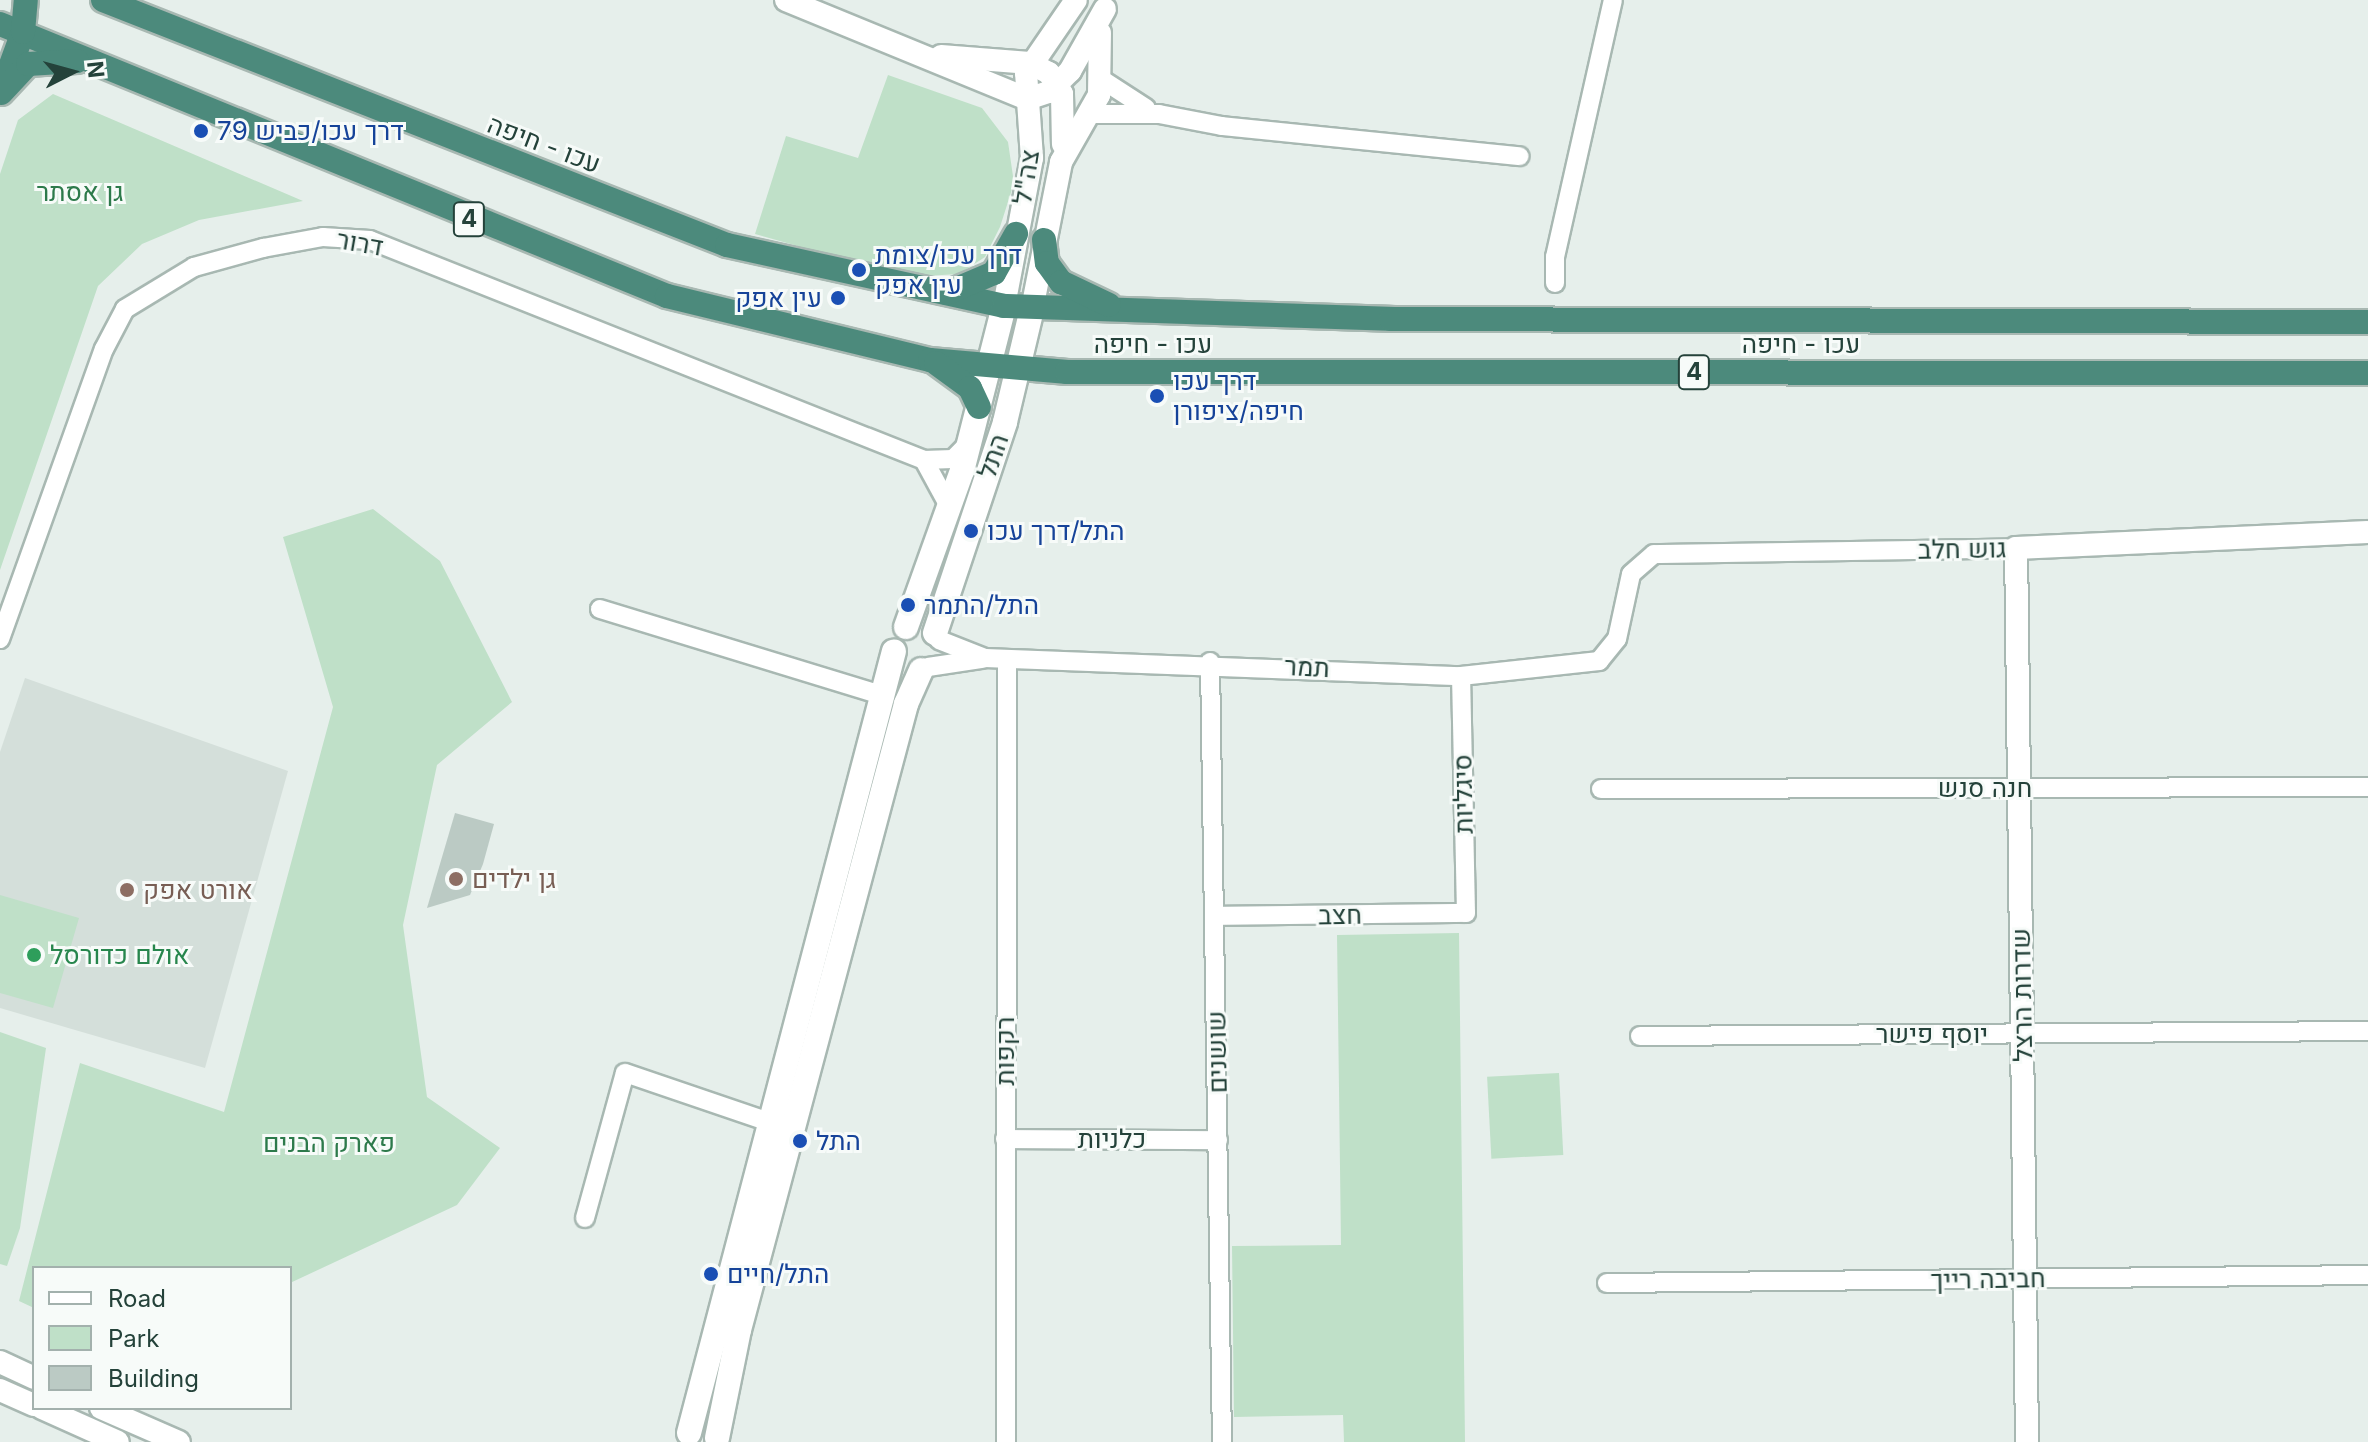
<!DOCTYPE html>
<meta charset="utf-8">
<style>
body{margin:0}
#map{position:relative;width:2368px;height:1442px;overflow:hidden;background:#e6efeb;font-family:Inter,Heebo,sans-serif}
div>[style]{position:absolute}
.built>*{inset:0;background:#d4dfda}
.green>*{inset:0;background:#bfe0c8;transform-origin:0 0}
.building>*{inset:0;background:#bbcac4}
.roads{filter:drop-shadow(2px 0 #a8b8b2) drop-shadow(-2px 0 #a8b8b2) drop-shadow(0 2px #a8b8b2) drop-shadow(0 -2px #a8b8b2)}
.minor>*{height:18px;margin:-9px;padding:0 9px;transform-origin:9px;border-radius:9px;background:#fff}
.tertiary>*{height:22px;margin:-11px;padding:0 11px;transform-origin:11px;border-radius:11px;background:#fff}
.secondary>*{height:24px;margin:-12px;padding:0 12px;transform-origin:12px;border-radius:12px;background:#fff}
.trunk>*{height:24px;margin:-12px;padding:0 12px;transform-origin:12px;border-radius:12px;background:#4c8a7c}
.dots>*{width:22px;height:22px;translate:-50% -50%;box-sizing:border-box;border:4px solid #f7fbf9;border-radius:50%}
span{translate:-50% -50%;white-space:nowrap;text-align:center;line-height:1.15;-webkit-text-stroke:6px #f7fbf9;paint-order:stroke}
.shield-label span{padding:2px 6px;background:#f7fbf9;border:2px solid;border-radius:6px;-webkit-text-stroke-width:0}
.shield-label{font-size:24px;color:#24423a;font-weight:700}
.transit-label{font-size:26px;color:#164399}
.left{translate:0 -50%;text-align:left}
.right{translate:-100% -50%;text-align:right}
.street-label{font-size:26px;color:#24423a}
.park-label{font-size:26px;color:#2d7a4b}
.education-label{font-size:26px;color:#785e54}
.leisure-label{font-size:26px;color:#27864d}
.legend{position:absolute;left:32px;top:1266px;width:260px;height:144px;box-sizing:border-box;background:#f7fbf9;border:2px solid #a3b1ad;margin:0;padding:10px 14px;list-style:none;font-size:24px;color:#24423a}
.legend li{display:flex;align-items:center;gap:16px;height:40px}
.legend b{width:40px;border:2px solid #a3b1ad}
.north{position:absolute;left:32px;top:32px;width:80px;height:80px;-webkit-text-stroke:6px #f7fbf9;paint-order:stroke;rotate:84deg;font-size:22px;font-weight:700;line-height:32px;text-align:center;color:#24423a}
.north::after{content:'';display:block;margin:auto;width:28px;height:36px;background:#24423a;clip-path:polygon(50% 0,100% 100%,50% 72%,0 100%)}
</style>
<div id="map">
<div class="built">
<div style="clip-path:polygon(25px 678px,288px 771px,205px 1068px,0 1008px,0 752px)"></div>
</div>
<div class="green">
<div style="clip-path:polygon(888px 75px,982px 108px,1008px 142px,1014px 183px,1000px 227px,985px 257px,959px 274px,908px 277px,755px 234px,786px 136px,858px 158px)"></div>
<div style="clip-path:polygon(53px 94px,303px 201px,199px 220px,142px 244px,98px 286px,0 570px,0 174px,18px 120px)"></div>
<div style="clip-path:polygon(373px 509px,440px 561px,512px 702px,437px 765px,403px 925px,427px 1097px,500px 1148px,457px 1205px,290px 1283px,290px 1268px,34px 1268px,34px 1308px,19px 1301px,80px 1063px,224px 1112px,333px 707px,283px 537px)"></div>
<div style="clip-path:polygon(0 895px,79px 918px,53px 1008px,0 993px)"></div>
<div style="clip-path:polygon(1459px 933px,1465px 1442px,1344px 1442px,1343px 1415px,1234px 1417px,1232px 1246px,1341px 1245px,1337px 935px)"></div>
<div style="clip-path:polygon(0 1032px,46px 1048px,20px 1228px,7px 1266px,0 1264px)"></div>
<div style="left:1559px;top:1073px;width:82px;height:72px;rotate:87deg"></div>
</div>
<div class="building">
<div style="clip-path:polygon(455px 813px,494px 824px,483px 864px,470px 895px,427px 908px)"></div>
</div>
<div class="roads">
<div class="minor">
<div style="left:1098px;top:77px;width:57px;rotate:32.9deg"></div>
<div style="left:1087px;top:114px;width:72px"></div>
<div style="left:1159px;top:114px;width:64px;rotate:10.8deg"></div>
<div style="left:1222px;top:126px;width:299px;rotate:5.8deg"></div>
<div style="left:1555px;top:283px;width:26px;rotate:-90deg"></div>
<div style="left:1555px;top:257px;width:263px;rotate:-77.3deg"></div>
<div style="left:924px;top:460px;width:52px;rotate:61.5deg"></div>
<div style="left:600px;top:609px;width:298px;rotate:17deg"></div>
<div style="left:0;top:639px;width:308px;rotate:-70.3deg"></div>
<div style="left:104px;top:349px;width:45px;rotate:-62.3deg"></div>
<div style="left:125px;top:309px;width:81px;rotate:-31.3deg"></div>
<div style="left:194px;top:267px;width:72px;rotate:-15.4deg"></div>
<div style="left:263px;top:248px;width:61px;rotate:-10.4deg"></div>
<div style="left:323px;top:237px;width:47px;rotate:3.7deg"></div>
<div style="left:370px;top:240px;width:596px;rotate:21.66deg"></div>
<div style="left:924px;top:460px;width:29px;rotate:-2deg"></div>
<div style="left:953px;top:459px;width:23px;rotate:-45deg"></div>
<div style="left:939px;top:640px;width:49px;rotate:21.4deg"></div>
<div style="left:985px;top:658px;width:476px;rotate:2.2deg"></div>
<div style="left:1461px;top:676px;width:139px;rotate:-6.2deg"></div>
<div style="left:1599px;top:661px;width:28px;rotate:-51deg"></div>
<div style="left:1617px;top:639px;width:66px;rotate:-77.8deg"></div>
<div style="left:1631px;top:574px;width:30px;rotate:-41deg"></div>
<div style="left:1654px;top:554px;width:362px;rotate:-0.9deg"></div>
<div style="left:1210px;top:662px;width:780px;rotate:89.12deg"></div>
<div style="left:928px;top:667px;width:55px;rotate:-8.4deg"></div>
<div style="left:1601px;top:789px;width:767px;rotate:-0.15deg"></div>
<div style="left:1215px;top:916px;width:251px;rotate:-0.7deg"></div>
<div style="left:1466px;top:913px;width:237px;rotate:-91.2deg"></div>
<div style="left:1640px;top:1036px;width:728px;rotate:-0.39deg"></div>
<div style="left:1005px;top:1139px;width:213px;rotate:0.3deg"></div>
<div style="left:585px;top:1218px;width:150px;rotate:-74.6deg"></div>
<div style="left:625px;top:1073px;width:165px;rotate:18.8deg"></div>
<div style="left:1607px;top:1283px;width:761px;rotate:-0.6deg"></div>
<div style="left:1006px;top:1442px;width:783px;rotate:-89.93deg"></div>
</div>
<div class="tertiary">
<div style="left:786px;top:0;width:261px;rotate:22.3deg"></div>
<div style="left:1027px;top:99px;width:23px;rotate:-18deg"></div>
<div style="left:1049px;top:92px;width:30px;rotate:-45deg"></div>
<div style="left:1070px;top:71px;width:71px;rotate:-60.6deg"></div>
<div style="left:941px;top:56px;width:89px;rotate:4.5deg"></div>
<div style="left:1030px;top:63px;width:21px;rotate:28deg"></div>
<div style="left:1049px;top:73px;width:25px;rotate:58deg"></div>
<div style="left:1062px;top:94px;width:50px;rotate:88.9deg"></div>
<div style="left:1004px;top:306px;width:151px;rotate:-79.3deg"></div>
<div style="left:1032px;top:158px;width:85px;rotate:-94deg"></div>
<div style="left:1026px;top:73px;width:88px;rotate:-55.6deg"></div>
<div style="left:1032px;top:309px;width:150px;rotate:-78.8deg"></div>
<div style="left:1061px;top:162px;width:77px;rotate:-60.4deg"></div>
<div style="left:1099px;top:95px;width:62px;rotate:-89.1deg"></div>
<div style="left:0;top:1362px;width:38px;rotate:25deg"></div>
<div style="left:0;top:1390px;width:37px;rotate:24deg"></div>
<div style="left:42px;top:1408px;width:83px;rotate:24.1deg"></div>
<div style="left:101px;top:1408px;width:85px;rotate:23.6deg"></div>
<div style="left:2027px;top:1442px;width:894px;rotate:-90.7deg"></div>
<div style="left:2016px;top:548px;width:352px;rotate:-2.6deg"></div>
</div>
<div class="secondary">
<div style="left:906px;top:627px;width:166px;rotate:-70.3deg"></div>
<div style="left:962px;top:471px;width:170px;rotate:-75.7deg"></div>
<div style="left:935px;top:633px;width:222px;rotate:-71.6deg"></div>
<div style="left:1005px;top:422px;width:116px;rotate:-76.6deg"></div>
<div style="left:689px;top:1433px;width:808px;rotate:-75.31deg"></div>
<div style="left:717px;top:1438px;width:110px;rotate:-78.5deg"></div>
<div style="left:739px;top:1330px;width:648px;rotate:-75.06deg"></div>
<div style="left:906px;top:704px;width:37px;rotate:-66deg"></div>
</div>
<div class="trunk">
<div style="left:103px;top:0;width:670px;rotate:21.44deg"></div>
<div style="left:727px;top:245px;width:284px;rotate:12.4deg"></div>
<div style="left:1004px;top:306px;width:387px;rotate:1.9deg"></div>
<div style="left:1391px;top:319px;width:977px;rotate:0.18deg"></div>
<div style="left:0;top:24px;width:720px;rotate:22.19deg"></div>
<div style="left:667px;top:296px;width:271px;rotate:13.7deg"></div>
<div style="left:930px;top:360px;width:138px;rotate:5deg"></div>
<div style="left:1067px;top:372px;width:1301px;rotate:0.04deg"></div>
<div style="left:5px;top:81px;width:52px;rotate:-69.8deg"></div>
<div style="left:23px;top:32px;width:32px;rotate:-85deg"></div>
<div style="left:1px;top:93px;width:40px;rotate:-47deg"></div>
<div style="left:28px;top:64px;width:49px;rotate:-3.5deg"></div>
<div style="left:1044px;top:240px;width:23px;rotate:83deg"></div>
<div style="left:1047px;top:263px;width:24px;rotate:54deg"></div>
<div style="left:1061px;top:282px;width:53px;rotate:25.6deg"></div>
<div style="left:947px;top:293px;width:51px;rotate:-23.1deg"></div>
<div style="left:994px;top:273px;width:45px;rotate:-60.6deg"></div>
<div style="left:936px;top:363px;width:42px;rotate:36.3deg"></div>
<div style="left:970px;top:388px;width:21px;rotate:65deg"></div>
</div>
</div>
<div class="dots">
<div style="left:201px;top:131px;background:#1a4fb4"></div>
<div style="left:859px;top:270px;background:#1a4fb4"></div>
<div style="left:838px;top:298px;background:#1a4fb4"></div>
<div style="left:1157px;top:396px;background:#1a4fb4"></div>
<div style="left:971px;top:531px;background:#1a4fb4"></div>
<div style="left:908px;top:605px;background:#1a4fb4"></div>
<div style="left:456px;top:879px;background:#8d6e63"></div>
<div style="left:127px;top:890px;background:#8d6e63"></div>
<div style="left:34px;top:955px;background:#2e9e5b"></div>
<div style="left:800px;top:1141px;background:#1a4fb4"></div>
<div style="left:711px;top:1274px;background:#1a4fb4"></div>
</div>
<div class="shield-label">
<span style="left:469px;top:219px">4</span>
<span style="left:1694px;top:372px">4</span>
</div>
<div class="transit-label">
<span class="left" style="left:217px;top:131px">דרך עכו/כביש 79</span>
<span class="left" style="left:875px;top:270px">דרך עכו/צומת<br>עין אפק</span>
<span class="right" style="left:822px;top:298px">עין אפק</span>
<span class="left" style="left:1173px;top:396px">דרך עכו<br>חיפה/ציפורן</span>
<span class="left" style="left:987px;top:531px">התל/דרך עכו</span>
<span class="left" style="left:924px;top:605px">התל/התמר</span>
<span class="left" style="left:816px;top:1141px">התל</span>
<span class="left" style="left:727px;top:1274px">התל/חיים</span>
</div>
<div class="street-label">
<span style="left:544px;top:144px;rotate:21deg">עכו - חיפה</span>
<span style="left:1026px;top:177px;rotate:-81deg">צה"ל</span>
<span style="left:360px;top:243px;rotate:10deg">דרור</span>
<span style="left:1153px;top:344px">עכו - חיפה</span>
<span style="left:1801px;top:344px">עכו - חיפה</span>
<span style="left:993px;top:456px;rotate:-71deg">התל</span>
<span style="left:1962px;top:549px;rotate:-1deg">גוש חלב</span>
<span style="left:1307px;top:667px;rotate:3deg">תמר</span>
<span style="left:1985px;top:788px">חנה סנש</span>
<span style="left:1463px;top:794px;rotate:-91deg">סיגליות</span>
<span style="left:1340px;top:915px;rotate:-1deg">חצב</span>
<span style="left:2022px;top:995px;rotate:-91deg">שדרות הרצל</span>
<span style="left:1932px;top:1034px">יוסף פישר</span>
<span style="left:1005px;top:1051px;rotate:-90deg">רקפות</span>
<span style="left:1217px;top:1052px;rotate:-91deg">שושנים</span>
<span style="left:1112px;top:1139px">כלניות</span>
<span style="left:1988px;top:1279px;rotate:-1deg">חביבה רייך</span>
</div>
<div class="park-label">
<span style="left:80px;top:192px">גן אסתר</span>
<span style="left:329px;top:1143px">פארק הבנים</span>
</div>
<div class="education-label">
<span class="left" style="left:472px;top:879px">גן ילדים</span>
<span class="left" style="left:143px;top:890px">אורט אפק</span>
</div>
<div class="leisure-label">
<span class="left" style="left:50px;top:955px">אולם כדורסל</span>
</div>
<ul class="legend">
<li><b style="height:10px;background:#fff"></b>Road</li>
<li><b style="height:22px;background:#bfe0c8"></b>Park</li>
<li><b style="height:22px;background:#bbcac4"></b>Building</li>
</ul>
<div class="north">N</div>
</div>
